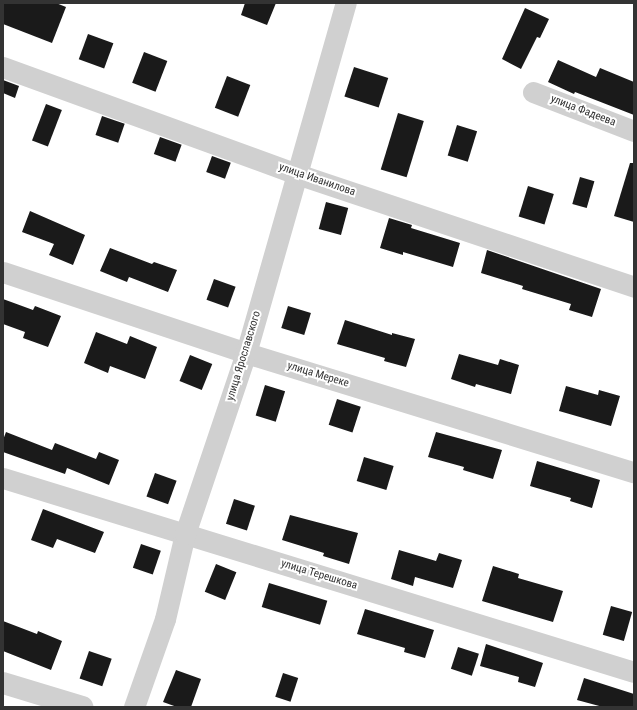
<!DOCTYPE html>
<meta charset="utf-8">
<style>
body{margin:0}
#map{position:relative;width:637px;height:710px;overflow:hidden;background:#fff;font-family:"Roboto Condensed",sans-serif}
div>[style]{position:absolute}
.building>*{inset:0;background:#1a1a1a;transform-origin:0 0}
.minor>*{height:21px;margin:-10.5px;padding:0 10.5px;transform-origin:10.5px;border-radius:10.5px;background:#d0d0d0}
.tertiary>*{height:22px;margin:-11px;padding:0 11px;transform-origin:11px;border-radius:11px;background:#d0d0d0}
span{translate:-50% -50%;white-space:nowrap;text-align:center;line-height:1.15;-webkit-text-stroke:4px #fff;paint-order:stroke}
.street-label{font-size:11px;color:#333}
.frame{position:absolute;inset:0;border:4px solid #333;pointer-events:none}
</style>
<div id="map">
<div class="building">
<div style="clip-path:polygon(3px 3px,56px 3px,66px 7px,52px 43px,3px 24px)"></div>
<div style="clip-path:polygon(245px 3px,276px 3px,267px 25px,241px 15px)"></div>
<div style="clip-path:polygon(525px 8px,549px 19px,540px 38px,537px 37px,521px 69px,502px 59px)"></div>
<div style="left:88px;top:34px;width:27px;height:27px;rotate:20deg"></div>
<div style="left:144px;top:52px;width:25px;height:33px;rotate:21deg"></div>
<div style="clip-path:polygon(558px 60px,596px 77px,600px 68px,634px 82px,634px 115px,575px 92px,574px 94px,548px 82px)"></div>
<div style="left:354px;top:67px;width:36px;height:31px;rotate:18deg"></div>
<div style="left:227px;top:76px;width:25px;height:34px;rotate:21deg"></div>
<div style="clip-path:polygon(3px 80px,19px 86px,15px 98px,3px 93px)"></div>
<div style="left:46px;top:104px;width:17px;height:39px;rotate:21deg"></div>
<div style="left:398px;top:113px;width:27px;height:59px;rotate:17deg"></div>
<div style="left:102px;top:116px;width:24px;height:20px;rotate:19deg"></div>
<div style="left:457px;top:125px;width:21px;height:32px;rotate:17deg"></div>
<div style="left:160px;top:137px;width:23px;height:18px;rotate:20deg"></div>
<div style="left:212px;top:156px;width:20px;height:17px;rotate:20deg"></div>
<div style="clip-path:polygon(630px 163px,634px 163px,634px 222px,614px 216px)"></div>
<div style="left:580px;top:177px;width:15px;height:28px;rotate:16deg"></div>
<div style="left:528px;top:186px;width:27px;height:32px;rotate:17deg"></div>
<div style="left:326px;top:202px;width:23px;height:28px;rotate:15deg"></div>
<div style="clip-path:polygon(30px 211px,85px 235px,73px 265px,49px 255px,54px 244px,22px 232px)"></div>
<div style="clip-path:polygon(389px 218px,412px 225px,411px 228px,460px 243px,453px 267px,403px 252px,403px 255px,380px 248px)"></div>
<div style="clip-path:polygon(110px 248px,152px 264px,154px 262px,177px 270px,168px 292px,129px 277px,127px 282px,100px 271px)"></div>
<div style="clip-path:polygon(487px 250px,601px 289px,592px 317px,569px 310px,571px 304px,522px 289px,523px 286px,481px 273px)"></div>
<div style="left:214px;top:279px;width:23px;height:22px;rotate:20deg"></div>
<div style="clip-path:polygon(3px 299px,33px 310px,35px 306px,61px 316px,48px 347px,23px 338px,25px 332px,3px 324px)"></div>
<div style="left:288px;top:306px;width:24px;height:23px;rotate:17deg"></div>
<div style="clip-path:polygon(345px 320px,392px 335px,392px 333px,415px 339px,406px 367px,384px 361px,385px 358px,337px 344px)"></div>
<div style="clip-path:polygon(96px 332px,127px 344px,130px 336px,157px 347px,145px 379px,110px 366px,108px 373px,84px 363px)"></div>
<div style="clip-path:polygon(459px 354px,498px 365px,500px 359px,519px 365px,511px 394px,476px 384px,475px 387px,451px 379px)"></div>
<div style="left:190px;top:355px;width:24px;height:28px;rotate:22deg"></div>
<div style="left:265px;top:385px;width:21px;height:32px;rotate:17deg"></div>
<div style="clip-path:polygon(566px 386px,598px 395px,599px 390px,620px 396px,611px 426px,559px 411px)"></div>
<div style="left:337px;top:399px;width:25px;height:27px;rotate:18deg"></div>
<div style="clip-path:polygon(6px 432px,52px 450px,55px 443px,96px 459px,99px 452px,119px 460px,109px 485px,67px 468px,65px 474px,3px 452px,3px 440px)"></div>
<div style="clip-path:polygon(436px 432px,502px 450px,493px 479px,463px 470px,464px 467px,428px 457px)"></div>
<div style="left:364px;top:457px;width:31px;height:25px;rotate:17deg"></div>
<div style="clip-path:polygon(537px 461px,600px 480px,592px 508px,570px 501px,571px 498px,530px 486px)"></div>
<div style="left:155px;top:473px;width:23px;height:25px;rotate:20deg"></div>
<div style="left:234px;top:499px;width:22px;height:26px;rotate:18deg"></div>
<div style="clip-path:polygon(43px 509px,104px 532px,95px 553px,57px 539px,53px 548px,31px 540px)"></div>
<div style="clip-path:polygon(290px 515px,358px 533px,349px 564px,323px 556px,324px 553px,282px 540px)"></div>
<div style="left:141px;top:544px;width:21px;height:25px;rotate:19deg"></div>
<div style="clip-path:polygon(399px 550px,436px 561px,439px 553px,462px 560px,453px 588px,415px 577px,413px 586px,391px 579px)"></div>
<div style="left:216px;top:564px;width:22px;height:30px;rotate:22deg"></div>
<div style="clip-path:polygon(493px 566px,519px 574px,518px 578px,563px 591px,553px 622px,482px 601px)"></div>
<div style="left:269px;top:583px;width:61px;height:25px;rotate:17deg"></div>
<div style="left:611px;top:606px;width:22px;height:30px;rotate:16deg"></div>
<div style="clip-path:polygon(365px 609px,434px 630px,425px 658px,404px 652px,405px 648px,357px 634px)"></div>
<div style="clip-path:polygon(3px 621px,37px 634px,38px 631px,62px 641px,51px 670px,3px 651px)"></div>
<div style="clip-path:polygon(486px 644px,543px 663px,535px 687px,518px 682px,519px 677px,480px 666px)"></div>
<div style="left:458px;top:647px;width:22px;height:23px;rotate:18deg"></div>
<div style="left:89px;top:651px;width:24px;height:29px;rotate:19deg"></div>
<div style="clip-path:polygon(176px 670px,201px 679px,191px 707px,177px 707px,163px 702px)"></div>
<div style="left:283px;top:673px;width:16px;height:25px;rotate:18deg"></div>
<div style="clip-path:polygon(584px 678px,634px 694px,634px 707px,603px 707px,577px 700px)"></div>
</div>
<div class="minor">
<div style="left:3px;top:67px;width:313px;rotate:20deg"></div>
<div style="left:297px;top:174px;width:355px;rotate:18.5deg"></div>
<div style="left:533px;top:92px;width:108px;rotate:21.1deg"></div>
<div style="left:3px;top:272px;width:256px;rotate:18.4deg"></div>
<div style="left:246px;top:353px;width:406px;rotate:17.1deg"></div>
<div style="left:3px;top:478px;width:660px;rotate:17.09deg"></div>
<div style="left:134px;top:707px;width:93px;rotate:-70.6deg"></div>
<div style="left:165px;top:619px;width:87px;rotate:-76.8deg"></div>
<div style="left:185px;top:534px;width:191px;rotate:-71.4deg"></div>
<div style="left:246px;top:353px;width:364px;rotate:-74.1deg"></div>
</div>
<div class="tertiary">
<div style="left:3px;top:683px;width:83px;rotate:16.9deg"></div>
</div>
<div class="street-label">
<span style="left:583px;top:111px;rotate:21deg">улица Фадеева</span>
<span style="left:317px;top:180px;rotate:19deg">улица Иванилова</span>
<span style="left:244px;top:356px;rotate:-73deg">улица Ярославского</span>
<span style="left:318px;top:375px;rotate:17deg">улица Мереке</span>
<span style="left:319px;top:575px;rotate:17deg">улица Терешкова</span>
</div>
<div class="frame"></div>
</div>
